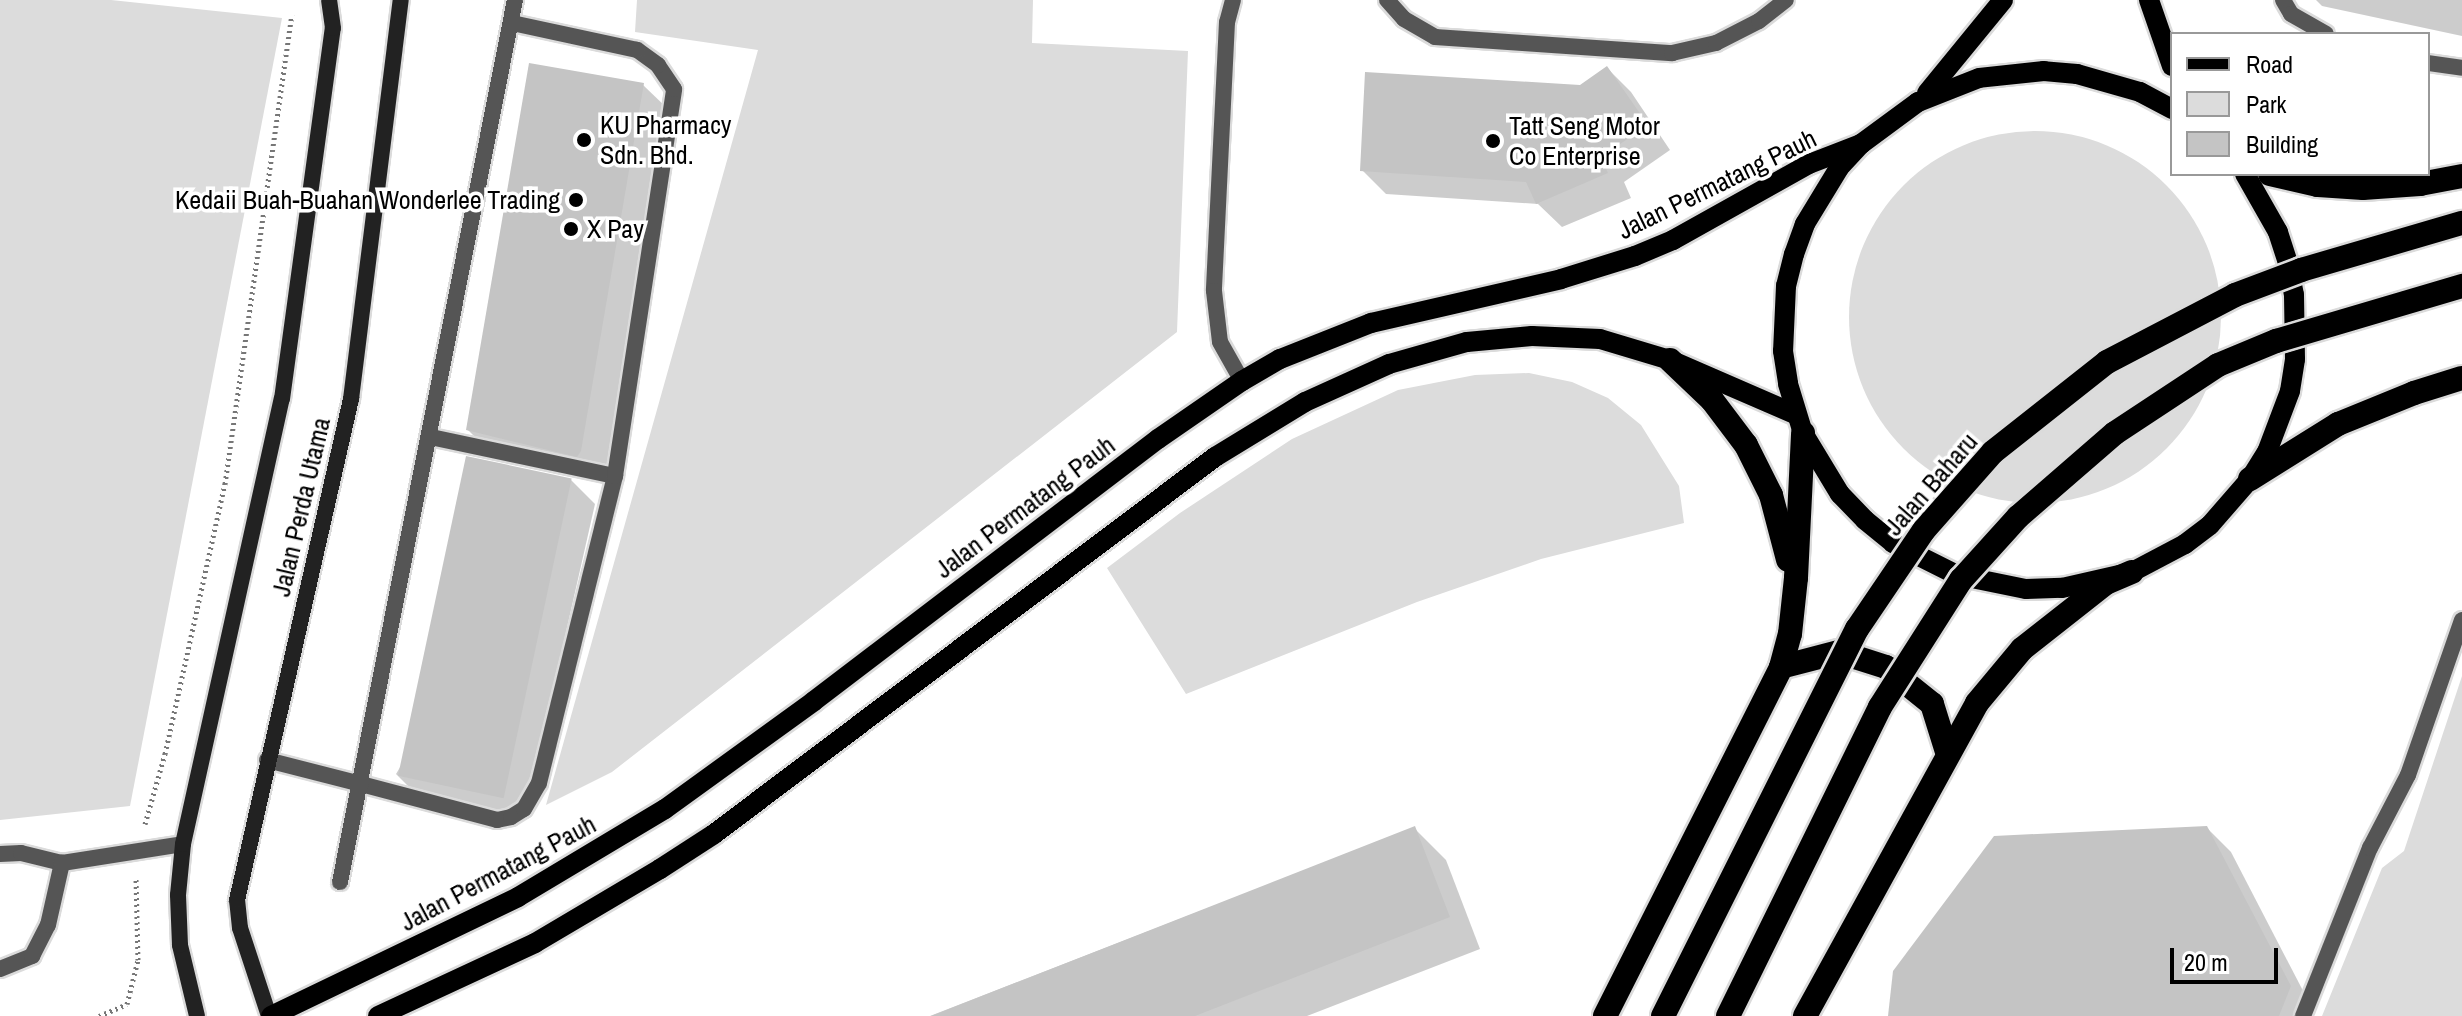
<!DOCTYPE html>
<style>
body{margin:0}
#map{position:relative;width:2462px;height:1016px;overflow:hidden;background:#fff;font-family:"Archivo Narrow",sans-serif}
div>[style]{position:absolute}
.green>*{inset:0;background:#dcdcdc}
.round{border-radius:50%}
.shadow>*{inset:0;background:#0003}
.building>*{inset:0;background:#c4c4c4;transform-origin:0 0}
.path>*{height:5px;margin-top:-2.5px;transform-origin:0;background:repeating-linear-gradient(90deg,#777 0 2px,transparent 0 6px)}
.roads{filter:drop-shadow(2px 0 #dbdbdb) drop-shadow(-2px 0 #dbdbdb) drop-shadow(0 2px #dbdbdb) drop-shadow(0 -2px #dbdbdb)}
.lane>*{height:16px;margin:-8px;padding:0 8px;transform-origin:8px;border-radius:8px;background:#555}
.street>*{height:16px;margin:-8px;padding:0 8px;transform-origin:8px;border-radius:8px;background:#555}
.secondary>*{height:16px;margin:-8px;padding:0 8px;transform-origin:8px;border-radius:8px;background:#222}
.primary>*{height:20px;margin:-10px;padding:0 10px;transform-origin:10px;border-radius:10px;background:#000}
.highway>*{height:24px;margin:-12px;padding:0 12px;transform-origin:12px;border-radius:12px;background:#000}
.bridges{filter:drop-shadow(2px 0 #dbdbdb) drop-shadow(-2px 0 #dbdbdb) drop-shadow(0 2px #dbdbdb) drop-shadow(0 -2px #dbdbdb)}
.highway-bridge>*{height:24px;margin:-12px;padding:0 12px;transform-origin:12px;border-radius:12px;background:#000}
.dots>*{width:22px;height:22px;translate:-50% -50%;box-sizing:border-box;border:4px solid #fff;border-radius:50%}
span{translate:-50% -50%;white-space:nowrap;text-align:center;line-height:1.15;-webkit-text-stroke:7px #fff;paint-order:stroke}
.poi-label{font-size:26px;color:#000}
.left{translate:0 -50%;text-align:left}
.right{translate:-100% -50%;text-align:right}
.street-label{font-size:26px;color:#000}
.legend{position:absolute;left:2170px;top:32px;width:260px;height:144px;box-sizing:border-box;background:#fff;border:2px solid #999;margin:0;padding:10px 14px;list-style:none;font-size:24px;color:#000}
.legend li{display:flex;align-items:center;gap:16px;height:40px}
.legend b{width:40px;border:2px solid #999}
.scale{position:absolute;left:2170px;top:948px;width:108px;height:36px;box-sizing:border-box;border:4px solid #000;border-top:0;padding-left:10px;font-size:24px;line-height:28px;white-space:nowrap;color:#000;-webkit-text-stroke:6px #fff;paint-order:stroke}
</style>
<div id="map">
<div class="green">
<div style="clip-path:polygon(0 0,111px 0,282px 18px,130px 806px,0 820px)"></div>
<div style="clip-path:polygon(637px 0,1033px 0,1032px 43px,1188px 51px,1177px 332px,612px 772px,546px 805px,758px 50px,635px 32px)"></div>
<div class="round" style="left:1849px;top:131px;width:372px;height:372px"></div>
<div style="clip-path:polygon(1529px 373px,1572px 382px,1608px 398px,1641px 425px,1679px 486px,1684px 523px,1541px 559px,1417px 602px,1186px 694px,1107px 568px,1180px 513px,1292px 439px,1398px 390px,1475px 375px)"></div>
<div style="clip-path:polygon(2462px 676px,2462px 1016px,2322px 1016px,2382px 868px,2404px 851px)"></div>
</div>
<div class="shadow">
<div style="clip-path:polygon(2316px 0,2462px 0,2462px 36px,2322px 6px)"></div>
<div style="clip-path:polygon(1607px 68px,1631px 92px,1670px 150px,1624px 182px,1631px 198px,1562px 227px,1538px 204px,1386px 194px,1362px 170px,1580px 87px)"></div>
<div style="clip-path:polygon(643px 85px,668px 109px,605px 475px,492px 454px,468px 430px)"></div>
<div style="clip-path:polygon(571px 480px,595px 504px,523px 822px,420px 798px,396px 774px)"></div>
<div style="clip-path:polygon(1414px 828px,1446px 860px,1480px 949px,1307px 1016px,930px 1016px)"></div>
<div style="clip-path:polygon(2207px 828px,2231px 852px,2314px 1012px,2312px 1016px,1891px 1016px)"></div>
</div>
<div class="building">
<div style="clip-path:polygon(529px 63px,644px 83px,581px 451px,577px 457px,466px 430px)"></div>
<div style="clip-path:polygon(1607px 66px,1648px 125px,1601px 157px,1608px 173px,1536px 204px,1526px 182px,1360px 171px,1365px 72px,1580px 85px)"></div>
<div style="left:466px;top:456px;width:108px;height:327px;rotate:12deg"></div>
<div style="clip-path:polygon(1415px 826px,1450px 917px,1195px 1016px,931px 1016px)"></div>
<div style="clip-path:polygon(2207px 826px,2291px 986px,2279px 1016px,1888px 1016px,1893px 971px,1994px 836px)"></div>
</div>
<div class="path">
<div style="left:145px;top:824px;width:73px;rotate:-74.1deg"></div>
<div style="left:165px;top:754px;width:277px;rotate:-77.5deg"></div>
<div style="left:225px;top:484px;width:474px;rotate:-81.9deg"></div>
<div style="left:99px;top:1016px;width:30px;rotate:-23deg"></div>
<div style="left:127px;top:1004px;width:45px;rotate:-76deg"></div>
<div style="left:138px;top:960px;width:83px;rotate:-91.4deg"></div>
</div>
<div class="roads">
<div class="lane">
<div style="left:2283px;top:0;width:16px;rotate:60deg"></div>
<div style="left:2291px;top:14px;width:40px;rotate:29.7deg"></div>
<div style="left:2428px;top:63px;width:34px;rotate:8deg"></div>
<div style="left:431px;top:437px;width:188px;rotate:12deg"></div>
<div style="left:361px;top:784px;width:141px;rotate:14.8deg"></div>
<div style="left:497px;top:820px;width:14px;rotate:-12deg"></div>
<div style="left:511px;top:817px;width:15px;rotate:-32deg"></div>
<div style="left:524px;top:809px;width:30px;rotate:-60deg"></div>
<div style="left:539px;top:783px;width:316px;rotate:-76.1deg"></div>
<div style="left:615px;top:476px;width:391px;rotate:-81.3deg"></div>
<div style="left:674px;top:89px;width:29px;rotate:-124deg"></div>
<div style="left:658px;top:65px;width:26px;rotate:-144deg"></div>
<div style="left:637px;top:50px;width:128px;rotate:-167.8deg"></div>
<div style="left:0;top:854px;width:21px;rotate:-3deg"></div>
<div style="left:21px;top:853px;width:42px;rotate:13.7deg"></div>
<div style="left:0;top:969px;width:35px;rotate:-22deg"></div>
<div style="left:32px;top:956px;width:35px;rotate:-63deg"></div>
<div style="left:48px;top:925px;width:64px;rotate:-77.3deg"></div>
<div style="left:62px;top:863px;width:122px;rotate:-8.9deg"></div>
<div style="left:2303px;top:1016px;width:181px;rotate:-68.3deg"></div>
<div style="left:2370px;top:848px;width:82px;rotate:-62.5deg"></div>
<div style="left:2408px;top:775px;width:164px;rotate:-70.8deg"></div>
</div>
<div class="street">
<div style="left:1233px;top:0;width:23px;rotate:105deg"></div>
<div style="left:1227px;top:22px;width:269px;rotate:92.8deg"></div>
<div style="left:1214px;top:291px;width:51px;rotate:83.3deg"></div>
<div style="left:1220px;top:342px;width:45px;rotate:60.6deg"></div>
<div style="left:1387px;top:0;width:25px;rotate:48deg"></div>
<div style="left:1404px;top:19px;width:36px;rotate:30deg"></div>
<div style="left:1435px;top:37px;width:238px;rotate:3.9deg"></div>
<div style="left:1672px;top:53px;width:45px;rotate:-12.8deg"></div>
<div style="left:1716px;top:43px;width:48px;rotate:-27.1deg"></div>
<div style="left:1759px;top:21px;width:34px;rotate:-38deg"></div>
<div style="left:267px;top:760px;width:97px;rotate:14.3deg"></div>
<div style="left:340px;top:882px;width:899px;rotate:-78.78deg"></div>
</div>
<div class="secondary">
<div style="left:197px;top:1016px;width:73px;rotate:-103.5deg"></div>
<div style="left:180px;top:945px;width:50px;rotate:-92.3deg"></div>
<div style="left:178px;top:895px;width:51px;rotate:-84.4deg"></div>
<div style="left:183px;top:844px;width:456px;rotate:-77.5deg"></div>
<div style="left:282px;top:399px;width:374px;rotate:-82.2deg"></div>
<div style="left:333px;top:28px;width:28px;rotate:-98deg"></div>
<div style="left:269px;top:1016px;width:93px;rotate:-108.2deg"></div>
<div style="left:240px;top:928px;width:28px;rotate:-96deg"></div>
<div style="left:237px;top:900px;width:514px;rotate:-77.18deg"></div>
<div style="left:351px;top:399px;width:402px;rotate:-82.9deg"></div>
</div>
<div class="primary">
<div style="left:2149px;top:0;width:70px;rotate:70.8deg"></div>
<div style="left:1927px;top:93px;width:120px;rotate:-50.7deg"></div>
<div style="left:2172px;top:109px;width:36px;rotate:-152deg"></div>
<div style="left:2140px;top:92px;width:66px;rotate:-164.1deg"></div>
<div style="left:2077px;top:74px;width:33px;rotate:-175deg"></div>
<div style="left:2044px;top:71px;width:65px;rotate:173.9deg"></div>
<div style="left:1979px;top:78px;width:66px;rotate:158.5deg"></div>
<div style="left:1918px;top:102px;width:71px;rotate:143.6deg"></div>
<div style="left:1861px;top:144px;width:33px;rotate:133deg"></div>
<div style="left:1839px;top:168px;width:66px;rotate:121.3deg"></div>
<div style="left:1805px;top:224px;width:32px;rotate:110deg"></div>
<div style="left:1794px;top:254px;width:33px;rotate:104deg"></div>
<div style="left:1786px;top:286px;width:65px;rotate:92.6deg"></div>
<div style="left:1783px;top:351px;width:33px;rotate:81deg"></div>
<div style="left:1788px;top:384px;width:51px;rotate:73deg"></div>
<div style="left:1803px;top:433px;width:71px;rotate:58.8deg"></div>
<div style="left:1840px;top:494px;width:36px;rotate:46deg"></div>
<div style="left:1865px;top:520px;width:36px;rotate:39deg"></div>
<div style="left:1893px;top:543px;width:72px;rotate:26.6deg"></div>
<div style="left:1957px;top:575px;width:70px;rotate:11.5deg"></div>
<div style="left:2026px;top:589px;width:36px;rotate:-2deg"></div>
<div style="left:2062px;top:588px;width:72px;rotate:-12.9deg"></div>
<div style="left:2132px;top:572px;width:60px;rotate:-27.8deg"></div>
<div style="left:2185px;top:544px;width:31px;rotate:-37deg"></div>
<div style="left:2210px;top:525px;width:61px;rotate:-49deg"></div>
<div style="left:2250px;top:479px;width:32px;rotate:-58deg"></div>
<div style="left:2267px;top:452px;width:65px;rotate:-69.3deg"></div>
<div style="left:2290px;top:391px;width:32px;rotate:-81deg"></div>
<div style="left:2295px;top:359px;width:64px;rotate:-90.9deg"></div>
<div style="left:2294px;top:295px;width:33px;rotate:-101deg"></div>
<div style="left:2288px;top:263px;width:33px;rotate:-108deg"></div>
<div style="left:2278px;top:232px;width:67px;rotate:-119.6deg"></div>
<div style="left:271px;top:1016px;width:274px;rotate:-25.7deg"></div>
<div style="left:518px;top:897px;width:171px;rotate:-30.9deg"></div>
<div style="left:665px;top:809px;width:184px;rotate:-35.9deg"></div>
<div style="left:814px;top:701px;width:432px;rotate:-37.3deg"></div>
<div style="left:1158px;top:439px;width:102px;rotate:-34.6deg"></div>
<div style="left:1242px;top:381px;width:44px;rotate:-30.1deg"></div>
<div style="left:1280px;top:359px;width:98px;rotate:-21.6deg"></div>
<div style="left:1371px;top:323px;width:195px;rotate:-13deg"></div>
<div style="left:1561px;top:279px;width:77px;rotate:-17.3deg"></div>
<div style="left:1635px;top:256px;width:41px;rotate:-22.8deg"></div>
<div style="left:1673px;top:240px;width:156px;rotate:-29.2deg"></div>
<div style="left:1809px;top:164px;width:56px;rotate:-21deg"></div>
<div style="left:378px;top:1016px;width:173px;rotate:-24.9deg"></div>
<div style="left:535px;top:943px;width:145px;rotate:-30.6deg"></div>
<div style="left:660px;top:869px;width:64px;rotate:-32.9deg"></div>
<div style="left:714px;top:834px;width:627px;rotate:-36.96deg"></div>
<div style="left:1215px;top:457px;width:105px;rotate:-31.4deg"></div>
<div style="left:1305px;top:402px;width:92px;rotate:-24.3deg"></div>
<div style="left:1389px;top:364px;width:81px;rotate:-15.8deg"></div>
<div style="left:1467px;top:342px;width:65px;rotate:-5.3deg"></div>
<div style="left:1532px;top:336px;width:68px;rotate:2.5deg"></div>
<div style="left:1600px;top:339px;width:73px;rotate:16.7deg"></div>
<div style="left:1670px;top:360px;width:138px;rotate:23.4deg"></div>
</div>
<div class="highway">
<div style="left:2270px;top:174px;width:49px;rotate:12.9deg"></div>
<div style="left:2318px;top:185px;width:45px;rotate:3.8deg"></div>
<div style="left:2363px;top:188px;width:57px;rotate:-4deg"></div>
<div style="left:2420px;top:184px;width:43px;rotate:-10.8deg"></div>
<div style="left:1670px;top:360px;width:58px;rotate:43.6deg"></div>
<div style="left:1712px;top:400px;width:56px;rotate:52.9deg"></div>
<div style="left:1746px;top:445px;width:56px;rotate:63.4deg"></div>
<div style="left:1771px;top:495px;width:67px;rotate:75.3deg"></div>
<div style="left:2250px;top:479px;width:104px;rotate:-32deg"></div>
<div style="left:2338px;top:424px;width:82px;rotate:-22.2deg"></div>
<div style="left:2414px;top:393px;width:50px;rotate:-17.4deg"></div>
<div style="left:1781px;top:667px;width:60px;rotate:-14.5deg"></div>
<div style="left:1839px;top:652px;width:49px;rotate:17.7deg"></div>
<div style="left:1886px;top:667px;width:59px;rotate:38.8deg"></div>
<div style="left:1932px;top:704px;width:53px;rotate:72.6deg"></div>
<div style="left:1605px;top:1016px;width:391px;rotate:-63.2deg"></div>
<div style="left:1781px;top:667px;width:34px;rotate:-75deg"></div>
<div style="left:1790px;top:634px;width:56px;rotate:-83.9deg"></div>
<div style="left:1796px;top:578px;width:145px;rotate:-87.2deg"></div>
<div style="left:1805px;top:1016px;width:357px;rotate:-61.2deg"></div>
<div style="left:1977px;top:703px;width:70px;rotate:-50.2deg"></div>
<div style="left:2022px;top:649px;width:107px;rotate:-38.2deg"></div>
<div style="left:2106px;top:583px;width:28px;rotate:-23deg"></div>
</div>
</div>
<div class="bridges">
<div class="highway-bridge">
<div style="left:1663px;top:1016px;width:433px;rotate:-63.4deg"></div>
<div style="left:1857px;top:629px;width:120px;rotate:-55.9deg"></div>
<div style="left:1924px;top:530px;width:104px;rotate:-48.5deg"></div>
<div style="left:1993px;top:452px;width:145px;rotate:-38.3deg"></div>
<div style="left:2107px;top:362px;width:144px;rotate:-27.6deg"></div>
<div style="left:2235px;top:295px;width:71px;rotate:-20.7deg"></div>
<div style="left:2301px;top:270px;width:168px;rotate:-16.3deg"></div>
<div style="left:1728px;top:1016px;width:344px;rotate:-63.8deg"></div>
<div style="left:1880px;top:707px;width:151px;rotate:-57.5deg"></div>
<div style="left:1961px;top:580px;width:85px;rotate:-47.9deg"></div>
<div style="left:2018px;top:517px;width:128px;rotate:-40.9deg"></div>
<div style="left:2115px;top:433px;width:123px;rotate:-33.4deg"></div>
<div style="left:2218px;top:365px;width:63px;rotate:-22.5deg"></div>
<div style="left:2276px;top:341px;width:194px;rotate:-16.5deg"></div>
</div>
</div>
<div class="dots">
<div style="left:584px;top:140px;background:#000"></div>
<div style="left:1493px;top:141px;background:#000"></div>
<div style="left:576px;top:200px;background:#000"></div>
<div style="left:571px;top:229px;background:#000"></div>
</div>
<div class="poi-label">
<span class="left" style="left:600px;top:140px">KU Pharmacy<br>Sdn. Bhd.</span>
<span class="left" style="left:1509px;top:141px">Tatt Seng Motor<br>Co Enterprise</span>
<span class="right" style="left:560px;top:200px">Kedaii Buah-Buahan Wonderlee Trading</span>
<span class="left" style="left:587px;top:229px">X Pay</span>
</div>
<div class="street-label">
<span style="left:1717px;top:184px;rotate:-26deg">Jalan Permatang Pauh</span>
<span style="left:1931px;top:484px;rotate:-49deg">Jalan Baharu</span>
<span style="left:301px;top:507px;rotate:-77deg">Jalan Perda Utama</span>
<span style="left:1025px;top:507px;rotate:-37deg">Jalan Permatang Pauh</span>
<span style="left:498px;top:873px;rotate:-28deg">Jalan Permatang Pauh</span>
</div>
<ul class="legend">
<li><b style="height:10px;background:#000"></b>Road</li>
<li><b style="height:22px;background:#dcdcdc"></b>Park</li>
<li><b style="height:22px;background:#c4c4c4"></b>Building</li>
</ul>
<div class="scale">20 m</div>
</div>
